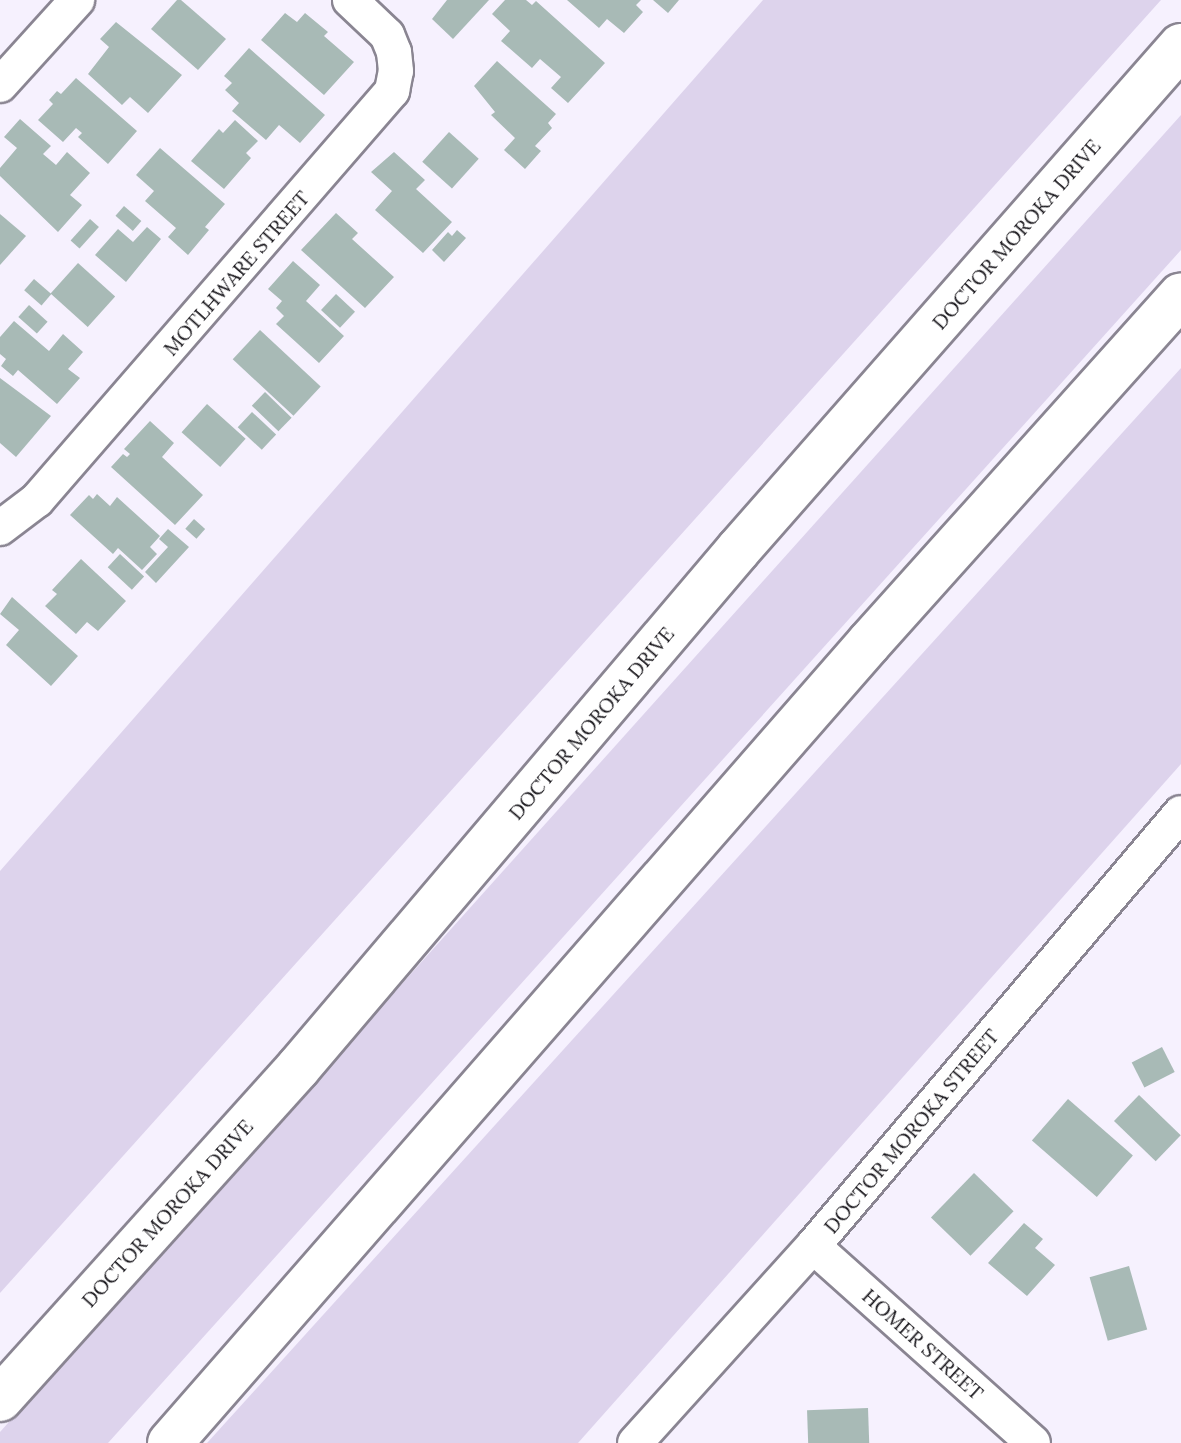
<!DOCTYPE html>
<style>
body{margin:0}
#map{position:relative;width:1181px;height:1443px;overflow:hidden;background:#f6f1fe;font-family:Lora,serif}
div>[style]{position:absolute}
.green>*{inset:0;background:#ddd3ec}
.building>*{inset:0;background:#a8bab6;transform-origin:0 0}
.roads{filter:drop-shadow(2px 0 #8a8592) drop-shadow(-2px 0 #8a8592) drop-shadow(0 2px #8a8592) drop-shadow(0 -2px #8a8592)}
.street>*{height:34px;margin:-17px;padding:0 17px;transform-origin:17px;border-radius:17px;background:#fff}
.secondary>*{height:44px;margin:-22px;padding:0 22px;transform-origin:22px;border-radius:22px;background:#fff}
span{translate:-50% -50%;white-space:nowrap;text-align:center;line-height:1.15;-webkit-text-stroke:8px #fff;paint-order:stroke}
.street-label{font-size:20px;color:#17151a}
</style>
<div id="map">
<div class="green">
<div style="clip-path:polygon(763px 0,1161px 0,0 1293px,0 871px)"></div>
<div style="clip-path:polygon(1181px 115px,1181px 250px,108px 1443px,0 1443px,0 1432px)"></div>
<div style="clip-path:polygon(1181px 368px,1181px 764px,578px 1443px,207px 1443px)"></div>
</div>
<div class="building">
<div style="clip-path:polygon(177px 0,181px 0,226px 39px,198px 70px,151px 29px)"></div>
<div style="clip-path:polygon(447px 0,489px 0,453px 39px,432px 19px)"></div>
<div style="clip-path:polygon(505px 0,526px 0,532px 5px,536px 1px,605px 63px,568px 103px,551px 88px,561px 77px,540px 59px,532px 68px,501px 41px,510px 31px,492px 14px)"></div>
<div style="clip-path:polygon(567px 0,641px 0,636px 5px,643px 12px,624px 33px,607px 19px,599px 28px)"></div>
<div style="clip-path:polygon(653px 0,679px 0,668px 13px)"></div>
<div style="clip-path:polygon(285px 13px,297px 22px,305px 13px,328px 32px,324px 36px,354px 62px,324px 95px,261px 40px)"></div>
<div style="clip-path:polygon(116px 22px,182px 75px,148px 113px,130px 97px,122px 105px,88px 74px,109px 47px,100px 39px)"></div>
<div style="clip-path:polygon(249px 48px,325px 115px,300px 143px,279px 125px,266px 140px,232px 111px,239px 103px,225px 90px,232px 83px,224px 76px)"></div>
<div style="clip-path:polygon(497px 61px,556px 114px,548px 123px,552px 128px,535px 146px,541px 151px,525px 169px,504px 150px,515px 138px,491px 115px,495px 112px,474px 86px)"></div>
<div style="clip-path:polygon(76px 78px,137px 131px,108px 164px,78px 137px,82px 133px,76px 128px,63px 142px,38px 120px,53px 104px,49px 100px,57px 91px,61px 94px)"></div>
<div style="clip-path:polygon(20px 119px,51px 146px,43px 154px,56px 165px,67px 152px,90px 173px,70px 195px,82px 205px,58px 232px,0 176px,0 168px,17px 148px,4px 137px)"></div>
<div style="clip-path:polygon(235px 120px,258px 141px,246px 153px,251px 158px,224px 189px,191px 161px,219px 129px,223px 133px)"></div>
<div style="left:449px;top:132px;width:40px;height:40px;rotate:42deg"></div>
<div style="clip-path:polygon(160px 148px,225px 204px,205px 227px,209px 230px,188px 255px,168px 237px,176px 228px,145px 201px,154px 191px,136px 175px)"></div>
<div style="clip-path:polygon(394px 152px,425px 180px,416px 189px,452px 222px,423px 253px,375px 210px,392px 191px,371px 172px)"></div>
<div style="left:124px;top:206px;width:23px;height:13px;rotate:41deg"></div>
<div style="clip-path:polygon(336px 213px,358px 233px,352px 239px,394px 277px,365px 308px,301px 250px)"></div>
<div style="clip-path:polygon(0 214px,26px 236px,0 265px)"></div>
<div style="left:90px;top:219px;width:12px;height:29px;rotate:42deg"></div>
<div style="clip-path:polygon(147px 227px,161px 239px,126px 282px,95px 255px,118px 229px,133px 242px)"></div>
<div style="clip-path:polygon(457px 230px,466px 238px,444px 262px,432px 250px,448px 232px,452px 236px)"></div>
<div style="clip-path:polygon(293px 261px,320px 285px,306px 301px,344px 336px,319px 363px,276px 324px,284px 316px,276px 308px,282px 301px,268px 289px)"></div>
<div style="left:78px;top:263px;width:50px;height:41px;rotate:42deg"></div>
<div style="left:34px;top:279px;width:23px;height:15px;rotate:41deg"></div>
<div style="left:336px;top:294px;width:26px;height:22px;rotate:43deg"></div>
<div style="left:29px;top:305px;width:25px;height:16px;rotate:42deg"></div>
<div style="clip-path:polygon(14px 321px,49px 351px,63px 334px,83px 352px,68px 369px,80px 378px,57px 404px,18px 370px,13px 376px,1px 366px,6px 359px,0 354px,0 337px)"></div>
<div style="left:260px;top:330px;width:83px;height:40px;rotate:43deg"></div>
<div style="clip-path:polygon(0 378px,51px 416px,16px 457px,0 443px)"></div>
<div style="left:265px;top:392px;width:37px;height:19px;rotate:44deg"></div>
<div style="left:207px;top:404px;width:52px;height:38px;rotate:42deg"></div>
<div style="left:252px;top:412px;width:33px;height:21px;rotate:43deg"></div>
<div style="clip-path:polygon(150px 421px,174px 443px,162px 457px,203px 495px,175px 525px,111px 467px,123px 454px,127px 457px,130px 454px,124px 449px)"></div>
<div style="clip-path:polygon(97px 494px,110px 506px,117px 497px,160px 536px,150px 547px,157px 554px,142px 570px,118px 548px,113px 554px,70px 515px,89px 495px,93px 499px)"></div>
<div style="left:194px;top:519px;width:15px;height:13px;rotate:42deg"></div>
<div style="clip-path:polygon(168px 529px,189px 547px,156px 583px,145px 572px,168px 547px,159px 539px)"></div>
<div style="left:120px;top:554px;width:33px;height:18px;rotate:43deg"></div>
<div style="clip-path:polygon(81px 559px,126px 601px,98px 631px,87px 622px,76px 634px,45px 606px,57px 594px,52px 590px)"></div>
<div style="clip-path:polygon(12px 597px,78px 656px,51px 686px,6px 645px,19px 630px,0 614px)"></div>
<div style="left:1162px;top:1047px;width:28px;height:34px;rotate:63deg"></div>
<div style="left:1139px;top:1095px;width:58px;height:36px;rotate:44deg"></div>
<div style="left:1068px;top:1099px;width:86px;height:55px;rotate:41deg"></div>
<div style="left:974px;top:1173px;width:55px;height:62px;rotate:44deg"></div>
<div style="clip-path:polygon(1024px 1223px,1043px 1239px,1035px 1248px,1055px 1265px,1027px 1296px,988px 1263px)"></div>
<div style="left:1129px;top:1266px;width:66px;height:41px;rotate:74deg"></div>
<div style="left:868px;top:1408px;width:35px;height:61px;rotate:88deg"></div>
</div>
<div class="roads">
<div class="street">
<div style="left:0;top:85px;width:115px;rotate:-47.8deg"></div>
<div style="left:0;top:528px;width:46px;rotate:-37.1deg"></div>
<div style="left:37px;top:500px;width:542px;rotate:-49.04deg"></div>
<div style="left:392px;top:91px;width:20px;rotate:-79deg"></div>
<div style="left:396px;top:71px;width:19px;rotate:-96deg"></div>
<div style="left:394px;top:52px;width:18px;rotate:-112deg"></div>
<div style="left:387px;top:35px;width:51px;rotate:-136.6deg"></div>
<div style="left:813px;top:1246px;width:295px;rotate:41.8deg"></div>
<div style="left:635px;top:1443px;width:266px;rotate:-47.9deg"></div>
<div style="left:813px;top:1246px;width:568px;rotate:-49.64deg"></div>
</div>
<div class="secondary">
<div style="left:0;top:1399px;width:445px;rotate:-48deg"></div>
<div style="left:298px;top:1068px;width:680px;rotate:-49.65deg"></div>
<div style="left:738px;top:550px;width:671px;rotate:-48.69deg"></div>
<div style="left:170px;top:1443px;width:1062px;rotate:-48.85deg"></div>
<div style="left:869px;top:643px;width:467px;rotate:-48.1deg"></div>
</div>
</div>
<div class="street-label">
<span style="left:1016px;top:234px;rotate:-49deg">DOCTOR MOROKA DRIVE</span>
<span style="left:236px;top:273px;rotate:-49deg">MOTLHWARE STREET</span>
<span style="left:591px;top:723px;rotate:-50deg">DOCTOR MOROKA DRIVE</span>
<span style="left:911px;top:1131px;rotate:-50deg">DOCTOR MOROKA STREET</span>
<span style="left:167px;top:1213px;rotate:-48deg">DOCTOR MOROKA DRIVE</span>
<span style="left:923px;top:1344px;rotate:42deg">HOMER STREET</span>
</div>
</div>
